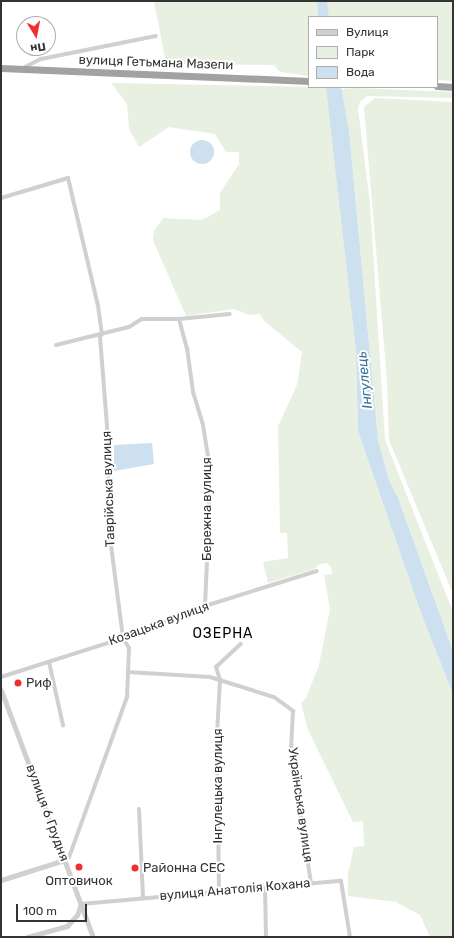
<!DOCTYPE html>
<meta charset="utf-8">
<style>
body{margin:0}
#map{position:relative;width:454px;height:938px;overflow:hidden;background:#fff;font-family:Rubik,sans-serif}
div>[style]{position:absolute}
.green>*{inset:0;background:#e8f0e1}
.water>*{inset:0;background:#cce0f0}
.round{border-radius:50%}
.minor>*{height:4px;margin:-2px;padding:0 2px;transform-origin:2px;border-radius:2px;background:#d0d0d0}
.tertiary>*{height:5px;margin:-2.5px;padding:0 2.5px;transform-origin:2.5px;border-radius:2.5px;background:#d0d0d0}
.trunk>*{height:7px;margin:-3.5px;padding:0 3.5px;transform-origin:3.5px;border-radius:3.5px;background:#a2a2a2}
.dots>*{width:11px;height:11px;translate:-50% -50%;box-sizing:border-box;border:2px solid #fff;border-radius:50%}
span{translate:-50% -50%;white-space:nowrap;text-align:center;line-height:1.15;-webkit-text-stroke:4px #fff;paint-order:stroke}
.street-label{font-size:13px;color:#333}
.poi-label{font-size:13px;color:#333}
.left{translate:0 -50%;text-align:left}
.water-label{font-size:14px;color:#39719c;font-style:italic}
.neighbourhood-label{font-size:14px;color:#000;letter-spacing:1px}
.frame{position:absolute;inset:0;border:2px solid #333;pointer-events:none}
.legend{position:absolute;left:308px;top:16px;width:130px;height:72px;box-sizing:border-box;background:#fff;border:1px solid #adadad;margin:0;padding:5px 7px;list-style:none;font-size:12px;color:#333}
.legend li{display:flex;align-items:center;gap:8px;height:20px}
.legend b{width:20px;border:1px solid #adadad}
.north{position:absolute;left:16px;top:16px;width:40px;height:40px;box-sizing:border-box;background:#fff;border:1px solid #adadad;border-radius:50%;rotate:170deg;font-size:11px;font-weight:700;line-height:16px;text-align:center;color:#333}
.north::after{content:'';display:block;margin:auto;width:14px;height:18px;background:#f22d32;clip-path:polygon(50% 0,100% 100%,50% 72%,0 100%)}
.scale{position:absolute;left:16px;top:904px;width:71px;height:18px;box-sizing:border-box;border:2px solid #333;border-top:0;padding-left:5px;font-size:12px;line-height:14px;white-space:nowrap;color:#333;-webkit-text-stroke:3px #fff;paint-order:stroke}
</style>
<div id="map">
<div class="green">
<div style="clip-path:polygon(154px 1px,317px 1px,318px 17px,309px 17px,309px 76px,280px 72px,274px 65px,166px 64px)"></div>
<div style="clip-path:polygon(327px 1px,453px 1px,453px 81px,437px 80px,437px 17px,329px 17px)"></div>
<div style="clip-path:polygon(111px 83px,327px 87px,356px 351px,358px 431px,421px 613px,453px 694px,453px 937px,430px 937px,420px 915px,396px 902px,348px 896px,348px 874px,354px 847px,364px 846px,363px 821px,353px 822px,308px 730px,301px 703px,306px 698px,319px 665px,330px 609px,324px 575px,332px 574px,331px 567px,327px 563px,320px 564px,314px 569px,268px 583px,263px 562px,288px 558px,287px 533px,280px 533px,278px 426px,297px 385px,302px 352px,264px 321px,260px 314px,249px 315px,234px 309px,186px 316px,153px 240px,154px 231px,163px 218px,202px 220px,220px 210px,220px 193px,239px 164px,239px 152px,226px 152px,215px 134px,169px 127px,139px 147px,129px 129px,127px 104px)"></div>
<div style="clip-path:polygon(356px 88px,453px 92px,453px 98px,367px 96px,360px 102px,358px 109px,370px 203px,385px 440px,453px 612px,453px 651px,398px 498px,389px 480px,378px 440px,349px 130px,341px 89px)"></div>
<div style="clip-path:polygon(375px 98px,453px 102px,453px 594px,389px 440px,387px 381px,364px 107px)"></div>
</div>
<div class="water">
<div style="clip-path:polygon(317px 1px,327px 1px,329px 17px,318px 17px)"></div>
<div style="clip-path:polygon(326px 87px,341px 87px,349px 130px,378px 440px,389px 480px,398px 498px,453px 651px,453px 694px,421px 613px,358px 431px,356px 351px)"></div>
<div class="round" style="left:190px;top:140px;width:24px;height:24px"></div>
<div style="clip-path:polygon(152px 443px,154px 464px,114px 471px,114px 445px)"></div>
</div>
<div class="minor">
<div style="left:25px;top:67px;width:18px;rotate:-27deg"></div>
<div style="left:41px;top:59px;width:117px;rotate:-11.3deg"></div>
<div style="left:1px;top:198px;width:70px;rotate:-16.6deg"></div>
<div style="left:68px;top:178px;width:131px;rotate:76.8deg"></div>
<div style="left:98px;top:306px;width:28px;rotate:82deg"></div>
<div style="left:102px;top:334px;width:4px;rotate:124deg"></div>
<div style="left:100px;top:337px;width:102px;rotate:85.5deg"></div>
<div style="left:108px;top:439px;width:91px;rotate:89.4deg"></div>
<div style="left:109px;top:530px;width:109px;rotate:82.6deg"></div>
<div style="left:123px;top:638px;width:12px;rotate:59deg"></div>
<div style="left:129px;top:648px;width:49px;rotate:92.3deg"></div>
<div style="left:127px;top:697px;width:170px;rotate:109.9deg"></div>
<div style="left:69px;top:857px;width:6px;rotate:149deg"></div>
<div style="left:179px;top:319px;width:30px;rotate:75deg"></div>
<div style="left:187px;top:348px;width:44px;rotate:82.2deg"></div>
<div style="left:193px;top:392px;width:34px;rotate:73deg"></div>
<div style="left:203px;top:425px;width:36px;rotate:81deg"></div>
<div style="left:209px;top:461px;width:56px;rotate:90deg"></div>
<div style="left:209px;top:517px;width:89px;rotate:92.6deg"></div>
<div style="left:56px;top:345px;width:75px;rotate:-13.9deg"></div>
<div style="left:129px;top:327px;width:15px;rotate:-32deg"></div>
<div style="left:142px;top:319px;width:37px"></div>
<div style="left:179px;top:319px;width:51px;rotate:-5.6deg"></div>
<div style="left:49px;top:662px;width:65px;rotate:77.5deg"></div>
<div style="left:128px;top:672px;width:82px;rotate:3.5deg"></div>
<div style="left:210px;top:677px;width:67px;rotate:17.4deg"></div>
<div style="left:274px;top:697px;width:24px;rotate:36deg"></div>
<div style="left:293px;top:711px;width:37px;rotate:93deg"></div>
<div style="left:291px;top:748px;width:137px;rotate:81.6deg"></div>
<div style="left:1px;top:677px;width:128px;rotate:-17.7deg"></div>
<div style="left:123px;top:638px;width:88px;rotate:-21.3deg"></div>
<div style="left:205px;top:606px;width:117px;rotate:-17.4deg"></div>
<div style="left:139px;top:809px;width:89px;rotate:87.4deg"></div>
<div style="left:265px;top:888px;width:49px;rotate:88.8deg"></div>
<div style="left:219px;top:892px;width:158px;rotate:-90.7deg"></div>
<div style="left:217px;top:734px;width:54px;rotate:-86.8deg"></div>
<div style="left:220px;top:680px;width:14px;rotate:-107deg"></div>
<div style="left:216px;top:667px;width:34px;rotate:-43deg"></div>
<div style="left:81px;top:904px;width:261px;rotate:-5.1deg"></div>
<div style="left:341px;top:881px;width:57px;rotate:80.9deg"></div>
</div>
<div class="tertiary">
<div style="left:1px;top:690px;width:264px;rotate:69.6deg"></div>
<div style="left:1px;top:880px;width:66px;rotate:-17.6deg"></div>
<div style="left:27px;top:937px;width:41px;rotate:-15.4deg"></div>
<div style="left:67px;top:926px;width:15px;rotate:-48deg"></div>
<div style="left:77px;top:915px;width:12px;rotate:-70deg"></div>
</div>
<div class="trunk">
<div style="left:1px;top:68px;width:308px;rotate:2.4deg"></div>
<div style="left:437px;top:86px;width:16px;rotate:4deg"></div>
</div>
<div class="dots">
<div style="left:18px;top:683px;background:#f22d32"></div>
<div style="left:79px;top:867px;background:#f22d32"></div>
<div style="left:135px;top:868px;background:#f22d32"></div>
</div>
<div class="street-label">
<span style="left:156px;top:63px;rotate:2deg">вулиця Гетьмана Мазепи</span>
<span style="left:109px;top:489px;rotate:-92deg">Таврійська вулиця</span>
<span style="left:207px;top:509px;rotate:-90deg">Бережна вулиця</span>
<span style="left:159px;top:624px;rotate:-20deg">Козацька вулиця</span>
<span style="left:218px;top:786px;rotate:-90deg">Інгулецька вулиця</span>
<span style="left:300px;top:805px;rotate:82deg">Українська вулиця</span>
<span style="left:47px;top:813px;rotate:70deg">вулиця 6 Грудня</span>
<span style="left:235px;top:890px;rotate:-5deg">вулиця Анатолія Кохана</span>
</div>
<div class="poi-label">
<span class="left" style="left:26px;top:683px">Риф</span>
<span class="left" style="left:143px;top:868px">Районна СЕС</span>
<span style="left:79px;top:881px">Оптовичок</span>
</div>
<div class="water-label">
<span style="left:365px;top:380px;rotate:-96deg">Інгулець</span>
</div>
<div class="neighbourhood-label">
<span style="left:223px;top:634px">ОЗЕРНА</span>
</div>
<div class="frame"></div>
<ul class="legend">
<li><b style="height:5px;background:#d0d0d0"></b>Вулиця</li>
<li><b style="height:11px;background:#e8f0e1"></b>Парк</li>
<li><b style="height:11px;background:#cce0f0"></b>Вода</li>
</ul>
<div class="north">Пн</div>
<div class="scale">100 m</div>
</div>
